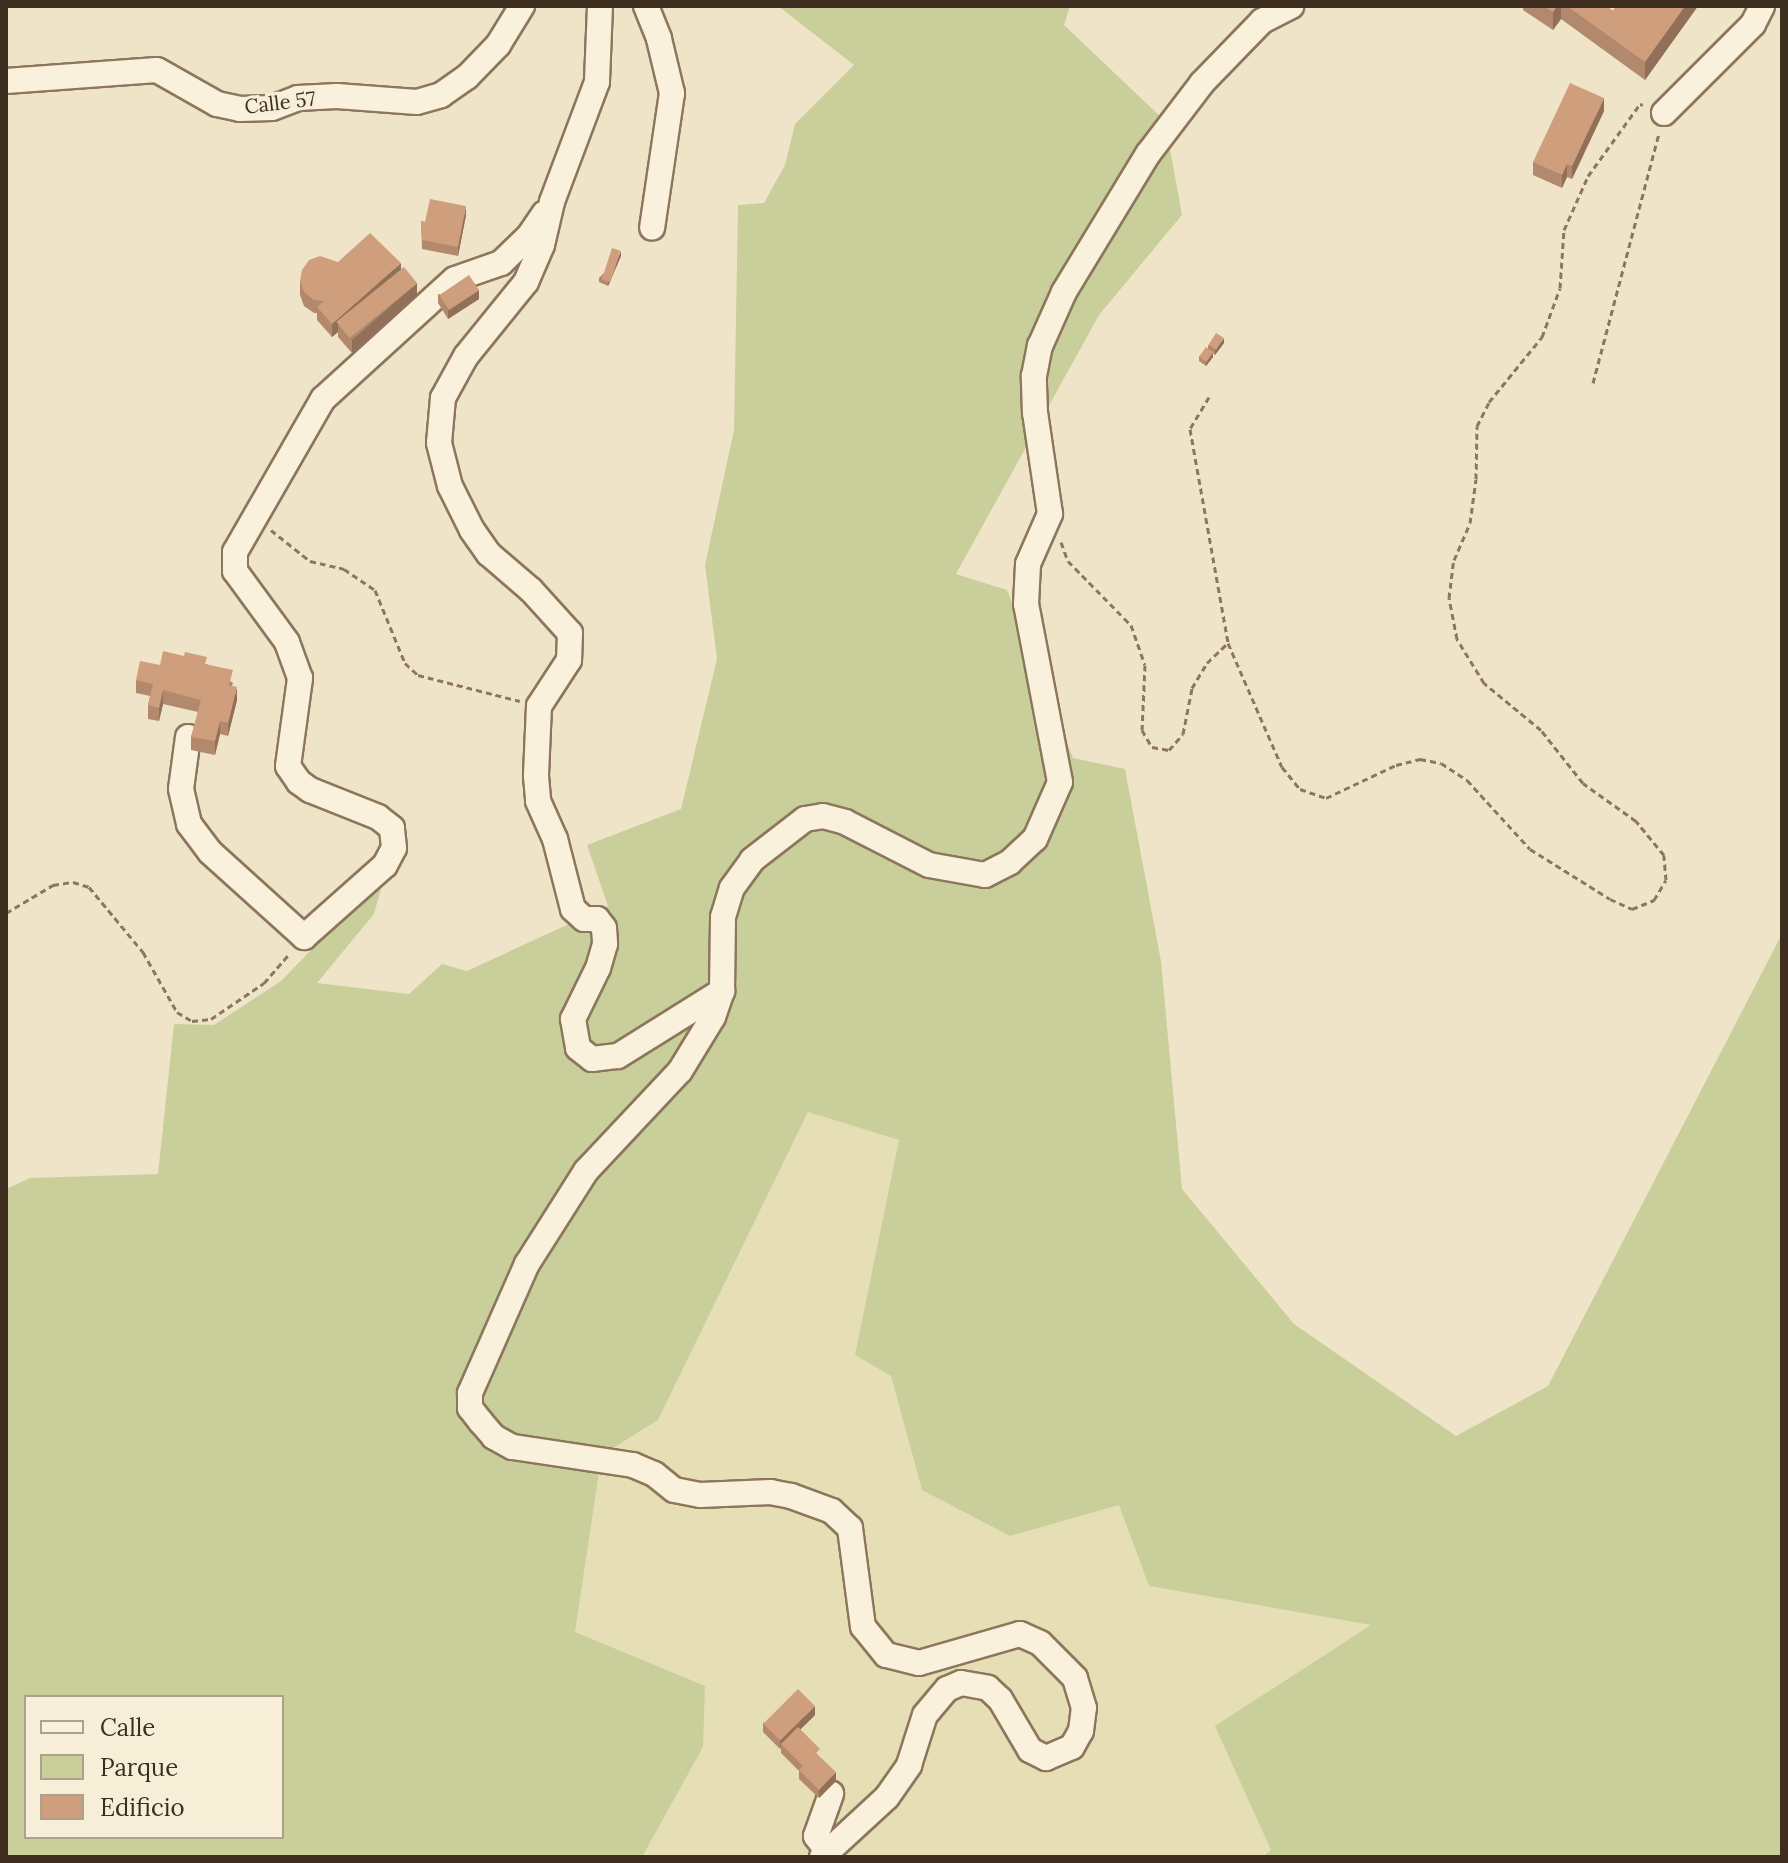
<!DOCTYPE html>
<style>
body{margin:0}
#map{position:relative;width:1788px;height:1863px;overflow:hidden;background:#f0e4c8;font-family:Lora,serif}
div>[style]{position:absolute}
.farmland>*{inset:0;background:#e6deb5}
.green>*{inset:0;background:#c9cf9b}
.path>*{height:3px;margin-top:-1.5px;transform-origin:0;background:repeating-linear-gradient(90deg,#8d765c 0 6px,transparent 0 10px)}
.roads{filter:drop-shadow(2px 0 #8d765c) drop-shadow(-2px 0 #8d765c) drop-shadow(0 2px #8d765c) drop-shadow(0 -2px #8d765c)}
.minor>*{height:24px;margin:-12px;padding:0 12px;transform-origin:12px;border-radius:12px;background:#faf1dc}
.wall>*{inset:0;background:#b2896c}
.shaded-wall>*{inset:0;background:#916f58}
.building>*{inset:0;background:#cf9f7d;transform-origin:0 0}
span{translate:-50% -50%;white-space:nowrap;text-align:center;line-height:1.15;-webkit-text-stroke:6px #f7eed8;paint-order:stroke}
.street-label{font-size:20px;color:#3d2e20}
.frame{position:absolute;inset:0;border:8px solid #3d2e20;pointer-events:none}
.legend{position:absolute;left:24px;top:1695px;width:260px;height:144px;box-sizing:border-box;background:#f7eed8;border:2px solid #ada18e;margin:0;padding:10px 14px;list-style:none;font-size:24px;color:#3d2e20}
.legend li{display:flex;align-items:center;gap:16px;height:40px}
.legend b{width:40px;border:2px solid #ada18e}
</style>
<div id="map">
<div class="farmland">
<div style="clip-path:polygon(808px 1112px,899px 1140px,855px 1355px,891px 1376px,922px 1490px,1010px 1536px,1119px 1505px,1149px 1586px,1372px 1625px,1216px 1726px,1271px 1850px,1262px 1857px,642px 1857px,703px 1747px,575px 1632px,600px 1466px,605px 1453px,658px 1420px)"></div>
</div>
<div class="green">
<div style="clip-path:polygon(evenodd,778px 6px,1070px 6px,1064px 25px,1165px 121px,1182px 215px,1099px 315px,956px 574px,1007px 590px,1073px 758px,1125px 769px,1161px 961px,1182px 1189px,1294px 1324px,1456px 1436px,1548px 1386px,1782px 934px,1782px 1857px,1262px 1857px,1271px 1850px,1215px 1726px,1371px 1625px,1149px 1586px,1119px 1505px,1010px 1536px,922px 1490px,891px 1376px,855px 1355px,899px 1140px,808px 1112px,658px 1420px,605px 1453px,516px 1440px,499px 1431px,477px 1406px,477px 1393px,534px 1268px,592px 1175px,687px 1074px,734px 994px,730px 918px,739px 891px,757px 865px,769px 856px,748px 853px,726px 883px,715px 915px,715px 987px,616px 1049px,593px 1052px,583px 1044px,569px 1045px,572px 1052px,591px 1066px,621px 1063px,708px 1012px,675px 1067px,581px 1167px,522px 1261px,464px 1392px,463px 1410px,475px 1426px,490px 1442px,511px 1453px,600px 1466px,575px 1632px,705px 1686px,703px 1747px,642px 1857px,6px 1857px,6px 1189px,30px 1178px,158px 1174px,174px 1024px,214px 1025px,281px 981px,385px 874px,374px 914px,317px 983px,409px 994px,442px 964px,467px 971px,608px 906px,587px 845px,681px 809px,717px 659px,705px 565px,734px 430px,738px 205px,764px 203px,785px 165px,795px 124px,854px 65px,778px 6px,26px 1697px,282px 1697px,282px 1837px,26px 1837px,26px 1697px)"></div>
</div>
<div class="path">
<div style="left:1593px;top:383px;width:259px;rotate:-75.2deg"></div>
<div style="left:1209px;top:397px;width:37px;rotate:121deg"></div>
<div style="left:1190px;top:429px;width:217px;rotate:79.9deg"></div>
<div style="left:1228px;top:643px;width:135px;rotate:66.5deg"></div>
<div style="left:1282px;top:767px;width:28px;rotate:51deg"></div>
<div style="left:1300px;top:789px;width:28px;rotate:19deg"></div>
<div style="left:1326px;top:798px;width:77px;rotate:-25.2deg"></div>
<div style="left:1396px;top:765px;width:25px;rotate:-14deg"></div>
<div style="left:1420px;top:759px;width:21px;rotate:11deg"></div>
<div style="left:1441px;top:763px;width:31px;rotate:33deg"></div>
<div style="left:1467px;top:780px;width:93px;rotate:47.6deg"></div>
<div style="left:1530px;top:849px;width:94px;rotate:32deg"></div>
<div style="left:1610px;top:899px;width:24px;rotate:24deg"></div>
<div style="left:1632px;top:909px;width:24px;rotate:-22deg"></div>
<div style="left:1654px;top:900px;width:23px;rotate:-59deg"></div>
<div style="left:1666px;top:880px;width:25px;rotate:-95deg"></div>
<div style="left:1664px;top:855px;width:44px;rotate:-129.5deg"></div>
<div style="left:1636px;top:821px;width:65px;rotate:-144.4deg"></div>
<div style="left:1583px;top:783px;width:68px;rotate:-128.4deg"></div>
<div style="left:1541px;top:730px;width:74px;rotate:-140.5deg"></div>
<div style="left:1484px;top:683px;width:52px;rotate:-121.5deg"></div>
<div style="left:1457px;top:639px;width:42px;rotate:-101deg"></div>
<div style="left:1449px;top:598px;width:38px;rotate:-83deg"></div>
<div style="left:1454px;top:560px;width:40px;rotate:-66.6deg"></div>
<div style="left:1470px;top:523px;width:44px;rotate:-82.2deg"></div>
<div style="left:1476px;top:479px;width:53px;rotate:-88.9deg"></div>
<div style="left:1477px;top:426px;width:27px;rotate:-63deg"></div>
<div style="left:1489px;top:402px;width:84px;rotate:-50.8deg"></div>
<div style="left:1542px;top:337px;width:52px;rotate:-69.8deg"></div>
<div style="left:1560px;top:288px;width:58px;rotate:-86.1deg"></div>
<div style="left:1564px;top:230px;width:59px;rotate:-66deg"></div>
<div style="left:1588px;top:176px;width:89px;rotate:-54.2deg"></div>
<div style="left:1640px;top:104px;width:3px;rotate:18deg"></div>
<div style="left:271px;top:530px;width:50px;rotate:38.5deg"></div>
<div style="left:310px;top:561px;width:35px;rotate:13deg"></div>
<div style="left:344px;top:569px;width:37px;rotate:34deg"></div>
<div style="left:375px;top:590px;width:79px;rotate:67.7deg"></div>
<div style="left:405px;top:663px;width:18px;rotate:43deg"></div>
<div style="left:418px;top:675px;width:105px;rotate:14.3deg"></div>
<div style="left:1061px;top:542px;width:20px;rotate:70deg"></div>
<div style="left:1068px;top:561px;width:90px;rotate:45.5deg"></div>
<div style="left:1131px;top:625px;width:42px;rotate:70.7deg"></div>
<div style="left:1145px;top:665px;width:65px;rotate:92.6deg"></div>
<div style="left:1142px;top:730px;width:20px;rotate:60deg"></div>
<div style="left:1152px;top:747px;width:17px;rotate:10deg"></div>
<div style="left:1169px;top:750px;width:21px;rotate:-49deg"></div>
<div style="left:1183px;top:734px;width:47px;rotate:-78.9deg"></div>
<div style="left:1192px;top:688px;width:29px;rotate:-59deg"></div>
<div style="left:1207px;top:663px;width:29px;rotate:-44deg"></div>
<div style="left:6px;top:913px;width:55px;rotate:-30.8deg"></div>
<div style="left:53px;top:885px;width:20px;rotate:-9deg"></div>
<div style="left:73px;top:882px;width:17px;rotate:17deg"></div>
<div style="left:89px;top:887px;width:85px;rotate:50.3deg"></div>
<div style="left:143px;top:952px;width:69px;rotate:60.5deg"></div>
<div style="left:177px;top:1012px;width:17px;rotate:31deg"></div>
<div style="left:192px;top:1021px;width:19px;rotate:-6deg"></div>
<div style="left:211px;top:1019px;width:64px;rotate:-34.2deg"></div>
<div style="left:264px;top:983px;width:38px;rotate:-49deg"></div>
</div>
<div class="roads">
<div class="minor">
<div style="left:600px;top:6px;width:76px;rotate:92.3deg"></div>
<div style="left:597px;top:82px;width:128px;rotate:110.6deg"></div>
<div style="left:552px;top:202px;width:44px;rotate:103.1deg"></div>
<div style="left:542px;top:245px;width:40px;rotate:113.4deg"></div>
<div style="left:526px;top:282px;width:95px;rotate:129deg"></div>
<div style="left:466px;top:356px;width:48px;rotate:118.7deg"></div>
<div style="left:443px;top:398px;width:45px;rotate:95.1deg"></div>
<div style="left:439px;top:443px;width:44px;rotate:75.7deg"></div>
<div style="left:450px;top:486px;width:49px;rotate:63.4deg"></div>
<div style="left:472px;top:530px;width:29px;rotate:55deg"></div>
<div style="left:489px;top:554px;width:55px;rotate:40.6deg"></div>
<div style="left:531px;top:590px;width:58px;rotate:47.8deg"></div>
<div style="left:570px;top:633px;width:27px;rotate:92deg"></div>
<div style="left:569px;top:660px;width:55px;rotate:123.1deg"></div>
<div style="left:539px;top:706px;width:70px;rotate:92.5deg"></div>
<div style="left:536px;top:776px;width:25px;rotate:85deg"></div>
<div style="left:538px;top:801px;width:42px;rotate:65.9deg"></div>
<div style="left:555px;top:839px;width:72px;rotate:75.6deg"></div>
<div style="left:573px;top:909px;width:15px;rotate:42deg"></div>
<div style="left:584px;top:919px;width:13px"></div>
<div style="left:597px;top:919px;width:11px;rotate:52deg"></div>
<div style="left:604px;top:928px;width:16px;rotate:86deg"></div>
<div style="left:605px;top:944px;width:25px;rotate:106deg"></div>
<div style="left:598px;top:968px;width:57px;rotate:116.1deg"></div>
<div style="left:573px;top:1019px;width:29px;rotate:80deg"></div>
<div style="left:578px;top:1048px;width:18px;rotate:38deg"></div>
<div style="left:592px;top:1059px;width:26px;rotate:-7deg"></div>
<div style="left:618px;top:1056px;width:123px;rotate:-32deg"></div>
<div style="left:646px;top:6px;width:35px;rotate:68deg"></div>
<div style="left:659px;top:39px;width:56px;rotate:76.5deg"></div>
<div style="left:672px;top:93px;width:136px;rotate:98.4deg"></div>
<div style="left:6px;top:81px;width:151px;rotate:-4.2deg"></div>
<div style="left:157px;top:70px;width:69px;rotate:29.5deg"></div>
<div style="left:217px;top:104px;width:24px;rotate:12deg"></div>
<div style="left:240px;top:109px;width:32px;rotate:-2deg"></div>
<div style="left:272px;top:108px;width:28px;rotate:-21deg"></div>
<div style="left:298px;top:98px;width:39px;rotate:-3deg"></div>
<div style="left:337px;top:96px;width:80px;rotate:4.3deg"></div>
<div style="left:417px;top:102px;width:25px;rotate:-16deg"></div>
<div style="left:441px;top:95px;width:32px;rotate:-35deg"></div>
<div style="left:467px;top:77px;width:45px;rotate:-45.9deg"></div>
<div style="left:498px;top:45px;width:46px;rotate:-58.4deg"></div>
<div style="left:1664px;top:113px;width:126px;rotate:-45deg"></div>
<div style="left:1753px;top:24px;width:20px;rotate:-63deg"></div>
<div style="left:188px;top:737px;width:52px;rotate:97.7deg"></div>
<div style="left:181px;top:789px;width:36px;rotate:77deg"></div>
<div style="left:189px;top:824px;width:35px;rotate:53deg"></div>
<div style="left:210px;top:852px;width:127px;rotate:42.1deg"></div>
<div style="left:304px;top:937px;width:108px;rotate:-41.6deg"></div>
<div style="left:385px;top:865px;width:19px;rotate:-62deg"></div>
<div style="left:394px;top:848px;width:20px;rotate:-96deg"></div>
<div style="left:392px;top:828px;width:18px;rotate:-142deg"></div>
<div style="left:378px;top:817px;width:73px;rotate:-158.3deg"></div>
<div style="left:310px;top:790px;width:14px;rotate:-144deg"></div>
<div style="left:299px;top:782px;width:19px;rotate:-125deg"></div>
<div style="left:288px;top:766px;width:89px;rotate:-82.2deg"></div>
<div style="left:300px;top:678px;width:38px;rotate:-110deg"></div>
<div style="left:287px;top:642px;width:88px;rotate:-126.2deg"></div>
<div style="left:235px;top:571px;width:19px;rotate:-90deg"></div>
<div style="left:235px;top:552px;width:177px;rotate:-60.1deg"></div>
<div style="left:323px;top:399px;width:178px;rotate:-42.3deg"></div>
<div style="left:455px;top:279px;width:49px;rotate:-19.2deg"></div>
<div style="left:501px;top:263px;width:39px;rotate:-44deg"></div>
<div style="left:529px;top:236px;width:27px;rotate:-56deg"></div>
<div style="left:828px;top:1852px;width:20px;rotate:-127deg"></div>
<div style="left:816px;top:1836px;width:45px;rotate:-70.3deg"></div>
<div style="left:822px;top:1857px;width:88px;rotate:-42.7deg"></div>
<div style="left:887px;top:1797px;width:39px;rotate:-55deg"></div>
<div style="left:909px;top:1765px;width:52px;rotate:-72.3deg"></div>
<div style="left:925px;top:1715px;width:34px;rotate:-50deg"></div>
<div style="left:947px;top:1689px;width:15px;rotate:-23deg"></div>
<div style="left:961px;top:1683px;width:27px;rotate:10deg"></div>
<div style="left:988px;top:1688px;width:16px;rotate:43deg"></div>
<div style="left:1000px;top:1699px;width:59px;rotate:59.5deg"></div>
<div style="left:1030px;top:1750px;width:18px;rotate:27deg"></div>
<div style="left:1046px;top:1758px;width:28px;rotate:-23deg"></div>
<div style="left:1072px;top:1747px;width:18px;rotate:-61deg"></div>
<div style="left:1081px;top:1731px;width:23px;rotate:-83deg"></div>
<div style="left:1084px;top:1708px;width:31px;rotate:-107deg"></div>
<div style="left:1075px;top:1678px;width:49px;rotate:-135deg"></div>
<div style="left:1040px;top:1643px;width:22px;rotate:-156deg"></div>
<div style="left:1020px;top:1634px;width:105px;rotate:164deg"></div>
<div style="left:919px;top:1663px;width:34px;rotate:-166deg"></div>
<div style="left:886px;top:1655px;width:36px;rotate:-129deg"></div>
<div style="left:863px;top:1627px;width:100px;rotate:-97.5deg"></div>
<div style="left:850px;top:1528px;width:25px;rotate:-137deg"></div>
<div style="left:832px;top:1511px;width:44px;rotate:-159.9deg"></div>
<div style="left:791px;top:1496px;width:20px;rotate:-169deg"></div>
<div style="left:771px;top:1492px;width:71px;rotate:177.6deg"></div>
<div style="left:700px;top:1495px;width:26px;rotate:-169deg"></div>
<div style="left:674px;top:1490px;width:26px;rotate:-141deg"></div>
<div style="left:654px;top:1474px;width:23px;rotate:-157deg"></div>
<div style="left:633px;top:1465px;width:122px;rotate:-171.5deg"></div>
<div style="left:512px;top:1447px;width:21px;rotate:-151deg"></div>
<div style="left:494px;top:1437px;width:20px;rotate:-131deg"></div>
<div style="left:481px;top:1422px;width:18px;rotate:-128deg"></div>
<div style="left:470px;top:1408px;width:15px;rotate:-90deg"></div>
<div style="left:470px;top:1393px;width:141px;rotate:-66.2deg"></div>
<div style="left:527px;top:1264px;width:110px;rotate:-57.6deg"></div>
<div style="left:586px;top:1171px;width:137px;rotate:-46.8deg"></div>
<div style="left:680px;top:1071px;width:63px;rotate:-58.6deg"></div>
<div style="left:713px;top:1017px;width:28px;rotate:-71deg"></div>
<div style="left:722px;top:991px;width:74px;rotate:-89.2deg"></div>
<div style="left:723px;top:917px;width:30px;rotate:-73deg"></div>
<div style="left:732px;top:888px;width:34px;rotate:-54deg"></div>
<div style="left:752px;top:860px;width:67px;rotate:-37.7deg"></div>
<div style="left:805px;top:819px;width:18px;rotate:-9deg"></div>
<div style="left:823px;top:816px;width:23px;rotate:15deg"></div>
<div style="left:845px;top:822px;width:94px;rotate:27.1deg"></div>
<div style="left:929px;top:865px;width:57px;rotate:10.1deg"></div>
<div style="left:985px;top:875px;width:28px;rotate:-27deg"></div>
<div style="left:1010px;top:862px;width:34px;rotate:-43deg"></div>
<div style="left:1035px;top:839px;width:62px;rotate:-66.3deg"></div>
<div style="left:1060px;top:782px;width:181px;rotate:-100.8deg"></div>
<div style="left:1026px;top:604px;width:40px;rotate:-87.1deg"></div>
<div style="left:1028px;top:564px;width:55px;rotate:-66.3deg"></div>
<div style="left:1050px;top:514px;width:102px;rotate:-98.4deg"></div>
<div style="left:1035px;top:413px;width:37px;rotate:-92deg"></div>
<div style="left:1034px;top:376px;width:31px;rotate:-79deg"></div>
<div style="left:1040px;top:346px;width:59px;rotate:-66deg"></div>
<div style="left:1064px;top:292px;width:162px;rotate:-58.7deg"></div>
<div style="left:1148px;top:154px;width:89px;rotate:-52.7deg"></div>
<div style="left:1202px;top:83px;width:86px;rotate:-45.9deg"></div>
<div style="left:1262px;top:21px;width:33px;rotate:-27deg"></div>
</div>
</div>
<div class="wall">
<div style="clip-path:polygon(1523px 6px,1606px 6px,1613px 11px,1616px 6px,1698px 6px,1645px 80px,1561px 19px,1553px 30px,1523px 10px)"></div>
<div style="clip-path:polygon(1604px 111px,1572px 179px,1567px 177px,1562px 188px,1533px 175px,1533px 162px)"></div>
<div style="clip-path:polygon(466px 215px,458px 256px,422px 249px,421px 221px,425px 222px)"></div>
<div style="clip-path:polygon(621px 256px,608px 286px,599px 282px,599px 278px)"></div>
<div style="clip-path:polygon(338px 262px,401px 270px,417px 296px,352px 353px,338px 337px,338px 332px,332px 337px,317px 320px,317px 313px,314px 313px,304px 306px,300px 295px,300px 281px)"></div>
<div style="clip-path:polygon(438px 294px,479px 299px,448px 319px,438px 303px)"></div>
<div style="clip-path:polygon(1224px 343px,1215px 355px,1213px 353px,1213px 357px,1206px 366px,1199px 361px,1199px 357px,1208px 349px,1208px 345px)"></div>
<div style="clip-path:polygon(207px 664px,233px 683px,232px 686px,237px 700px,228px 736px,220px 734px,215px 755px,191px 750px,191px 737px,198px 712px,163px 704px,159px 721px,148px 719px,148px 705px,150px 696px,136px 693px,136px 680px)"></div>
<div style="clip-path:polygon(815px 1715px,800px 1730px,836px 1781px,819px 1798px,799px 1779px,799px 1771px,781px 1753px,781px 1748px,780px 1749px,763px 1732px,763px 1723px)"></div>
</div>
<div class="shaded-wall">
<div style="clip-path:polygon(1557px 6px,1561px 6px,1561px 19px,1553px 30px,1553px 12px)"></div>
<div style="clip-path:polygon(1685px 6px,1698px 6px,1645px 80px,1645px 62px)"></div>
<div style="clip-path:polygon(1604px 98px,1604px 111px,1572px 179px,1572px 166px)"></div>
<div style="clip-path:polygon(1567px 164px,1567px 177px,1562px 188px,1562px 175px)"></div>
<div style="clip-path:polygon(466px 206px,466px 215px,458px 256px,458px 247px)"></div>
<div style="clip-path:polygon(621px 251px,621px 256px,608px 286px,608px 281px)"></div>
<div style="clip-path:polygon(401px 263px,401px 276px,338px 324px,338px 332px,332px 337px,332px 324px)"></div>
<div style="clip-path:polygon(417px 283px,417px 296px,352px 353px,352px 340px)"></div>
<div style="clip-path:polygon(479px 290px,479px 299px,448px 319px,448px 310px)"></div>
<div style="clip-path:polygon(1224px 338px,1224px 343px,1215px 355px,1215px 350px)"></div>
<div style="clip-path:polygon(1213px 352px,1213px 357px,1206px 366px,1206px 362px)"></div>
<div style="clip-path:polygon(237px 687px,237px 700px,228px 736px,228px 723px)"></div>
<div style="clip-path:polygon(163px 690px,163px 704px,159px 721px,159px 708px)"></div>
<div style="clip-path:polygon(220px 721px,220px 734px,215px 755px,215px 741px)"></div>
<div style="clip-path:polygon(815px 1706px,815px 1715px,783px 1746px,781px 1744px,780px 1749px,780px 1740px)"></div>
<div style="clip-path:polygon(836px 1772px,836px 1781px,819px 1798px,819px 1790px)"></div>
</div>
<div class="building">
<div style="clip-path:polygon(1543px 6px,1557px 6px,1553px 12px)"></div>
<div style="clip-path:polygon(1567px 6px,1606px 6px,1613px 11px,1616px 6px,1685px 6px,1645px 62px)"></div>
<div style="clip-path:polygon(1570px 83px,1604px 98px,1572px 166px,1567px 164px,1562px 175px,1533px 162px)"></div>
<div style="clip-path:polygon(430px 199px,466px 206px,458px 247px,422px 240px,421px 221px,425px 222px)"></div>
<div style="clip-path:polygon(370px 233px,401px 263px,332px 324px,317px 307px,324px 301px,314px 300px,304px 292px,300px 281px,302px 270px,309px 260px,320px 256px,338px 262px)"></div>
<div style="left:612px;top:248px;width:9px;height:33px;rotate:18deg"></div>
<div style="left:404px;top:267px;width:21px;height:87px;rotate:51deg"></div>
<div style="left:469px;top:275px;width:18px;height:36px;rotate:56deg"></div>
<div style="left:1216px;top:333px;width:9px;height:14px;rotate:32deg"></div>
<div style="left:1206px;top:347px;width:9px;height:12px;rotate:36deg"></div>
<div style="clip-path:polygon(163px 651px,184px 656px,185px 652px,207px 657px,205px 664px,233px 670px,229px 685px,237px 687px,228px 723px,220px 721px,215px 741px,191px 737px,201px 700px,163px 690px,159px 708px,148px 705px,153px 684px,136px 680px,140px 661px,160px 665px)"></div>
<div style="left:798px;top:1689px;width:24px;height:49px;rotate:45deg"></div>
<div style="clip-path:polygon(798px 1727px,820px 1749px,816px 1753px,836px 1772px,819px 1790px,799px 1770px,803px 1766px,781px 1744px)"></div>
</div>
<div class="street-label">
<span style="left:280px;top:102px;rotate:-7deg">Calle 57</span>
</div>
<div class="frame"></div>
<ul class="legend">
<li><b style="height:10px;background:#faf1dc"></b>Calle</li>
<li><b style="height:22px;background:#c9cf9b"></b>Parque</li>
<li><b style="height:22px;background:#cf9f7d"></b>Edificio</li>
</ul>
</div>
